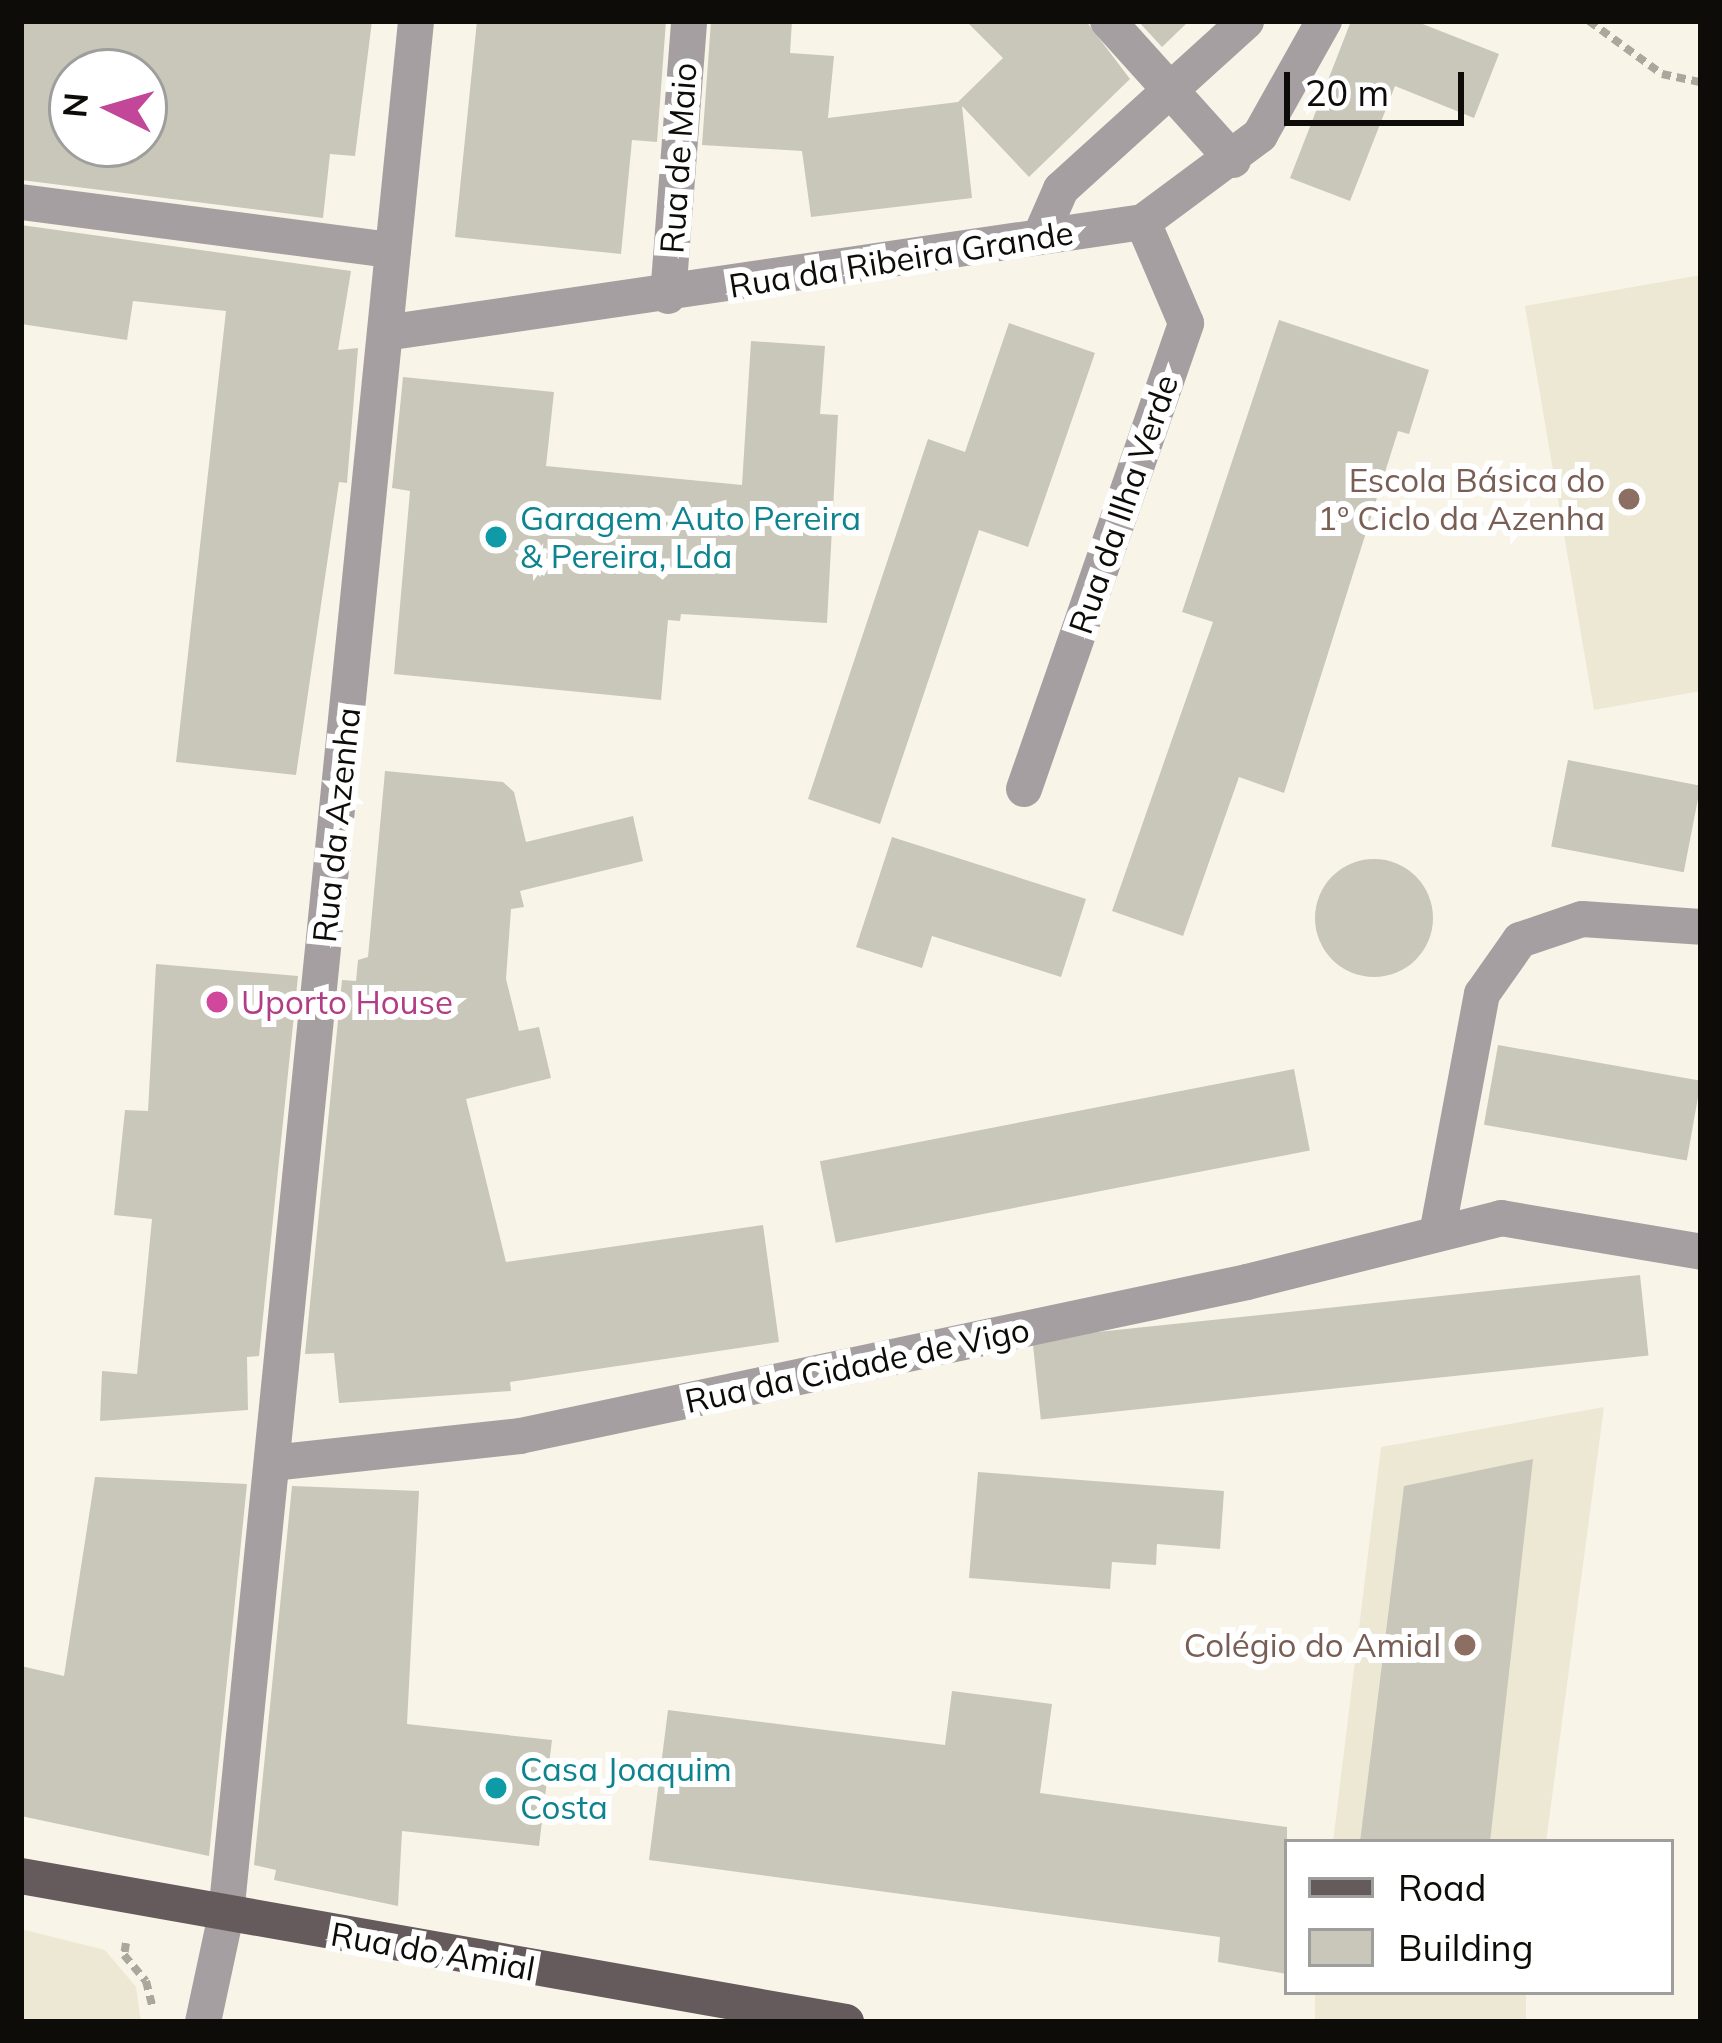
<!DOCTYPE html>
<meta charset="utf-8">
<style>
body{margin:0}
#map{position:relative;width:1722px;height:2043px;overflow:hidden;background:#f8f5e8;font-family:Mulish,sans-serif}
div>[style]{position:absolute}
.built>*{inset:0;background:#ece8d4;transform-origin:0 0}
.building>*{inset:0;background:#c9c7ba;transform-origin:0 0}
.round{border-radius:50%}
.path>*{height:8px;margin-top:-4px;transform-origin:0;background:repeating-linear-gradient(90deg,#aaa89e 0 9px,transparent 0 15px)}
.minor>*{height:36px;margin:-18px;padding:0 18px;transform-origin:18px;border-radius:18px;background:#a69fa1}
.major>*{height:36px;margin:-18px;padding:0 18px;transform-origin:18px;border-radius:18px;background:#655a5c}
.dots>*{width:33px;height:33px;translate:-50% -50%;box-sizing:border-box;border:6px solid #fff;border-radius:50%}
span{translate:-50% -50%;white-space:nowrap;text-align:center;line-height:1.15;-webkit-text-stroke:12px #fff;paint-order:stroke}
.street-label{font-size:33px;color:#0d0c08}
.education-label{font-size:33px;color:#785e54}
.right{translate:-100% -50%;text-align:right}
.culture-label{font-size:33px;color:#0d838f}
.left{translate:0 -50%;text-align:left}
.hotel-label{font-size:33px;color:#b23c85}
.frame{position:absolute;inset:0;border:24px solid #0d0c08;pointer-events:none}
.legend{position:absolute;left:1284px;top:1839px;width:390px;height:156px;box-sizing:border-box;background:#fff;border:3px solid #9e9e9c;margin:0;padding:15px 21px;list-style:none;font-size:36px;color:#0d0c08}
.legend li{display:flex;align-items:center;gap:24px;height:60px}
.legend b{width:60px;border:3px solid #9e9e9c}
.north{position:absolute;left:48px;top:48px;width:120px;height:120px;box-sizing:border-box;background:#fff;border:3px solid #9e9e9c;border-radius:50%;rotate:275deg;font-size:33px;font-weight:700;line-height:48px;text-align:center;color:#0d0c08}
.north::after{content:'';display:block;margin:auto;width:42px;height:54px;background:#c24798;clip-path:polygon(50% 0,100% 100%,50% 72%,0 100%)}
.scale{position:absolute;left:1284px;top:72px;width:180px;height:54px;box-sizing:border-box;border:6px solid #0d0c08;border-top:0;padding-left:15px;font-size:36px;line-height:42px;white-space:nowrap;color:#0d0c08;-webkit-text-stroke:9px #fff;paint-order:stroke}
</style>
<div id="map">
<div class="built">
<div style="clip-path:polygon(1701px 275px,1701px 691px,1594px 710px,1525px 306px)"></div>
<div style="clip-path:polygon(1604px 1407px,1546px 1842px,1333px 1842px,1381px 1447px)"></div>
<div style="clip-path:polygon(21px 1929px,105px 1950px,136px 1987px,141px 2022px,21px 2022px)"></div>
<div style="left:1315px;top:1992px;width:211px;height:30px"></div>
</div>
<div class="building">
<div style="clip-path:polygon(evenodd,21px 21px,372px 21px,355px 156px,330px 154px,323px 218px,21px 180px,21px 21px,72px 72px,144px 72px,144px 144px,72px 144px,72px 72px)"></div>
<div style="clip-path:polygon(477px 21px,666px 21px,657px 142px,632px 140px,621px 254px,455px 237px)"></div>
<div style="clip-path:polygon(711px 21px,792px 21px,790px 53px,834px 56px,828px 118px,958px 102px,1003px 58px,966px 21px,1086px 21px,1130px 79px,1029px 177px,962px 106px,972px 198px,811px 217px,802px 151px,702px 145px)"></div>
<div style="clip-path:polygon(1138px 21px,1189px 21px,1162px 47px)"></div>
<div style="clip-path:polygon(1351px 21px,1415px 21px,1499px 54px,1474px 118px,1395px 86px,1350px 201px,1290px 178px)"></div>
<div style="clip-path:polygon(21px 225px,351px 271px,338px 350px,358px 348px,347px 483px,339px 482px,296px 775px,176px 762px,226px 311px,133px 301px,127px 340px,21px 324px)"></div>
<div style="clip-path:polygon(1279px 320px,1429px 370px,1409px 434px,1398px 431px,1284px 793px,1239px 777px,1183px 936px,1112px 911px,1213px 622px,1182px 612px)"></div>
<div style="clip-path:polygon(1009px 323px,1095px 353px,1028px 547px,979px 530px,880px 824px,808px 799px,928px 439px,965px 452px)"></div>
<div style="clip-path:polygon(751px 341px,825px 346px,820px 414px,838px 415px,827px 623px,681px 614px,680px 621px,668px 620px,661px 700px,394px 674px,410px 491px,392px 488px,403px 377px,554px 392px,546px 466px,742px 485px)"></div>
<div style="left:1568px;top:760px;width:135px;height:88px;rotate:11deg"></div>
<div style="clip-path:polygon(385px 771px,503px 782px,514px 792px,526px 842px,633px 816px,643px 861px,520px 891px,524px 907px,511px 909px,506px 979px,519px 1031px,539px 1027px,551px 1078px,466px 1099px,506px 1262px,763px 1225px,779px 1342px,510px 1382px,511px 1391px,339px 1403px,334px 1353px,305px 1354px,342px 980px,356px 981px,358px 960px,368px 957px)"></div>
<div style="clip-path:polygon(892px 837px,1086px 899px,1061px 977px,932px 936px,922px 968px,856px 947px)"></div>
<div class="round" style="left:1315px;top:859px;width:118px;height:118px"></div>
<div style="clip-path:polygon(156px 964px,298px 976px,259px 1356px,247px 1357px,248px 1410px,100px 1421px,102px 1371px,137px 1374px,152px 1219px,114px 1215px,125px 1110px,148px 1111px)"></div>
<div style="left:1498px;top:1045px;width:206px;height:81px;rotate:10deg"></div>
<div style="left:1294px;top:1069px;width:83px;height:483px;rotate:79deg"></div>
<div style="left:1640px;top:1275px;width:81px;height:611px;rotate:84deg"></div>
<div style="clip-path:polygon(1533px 1459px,1490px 1842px,1360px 1842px,1404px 1486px)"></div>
<div style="clip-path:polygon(978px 1472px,1224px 1491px,1220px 1549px,1157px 1544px,1156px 1565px,1112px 1562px,1110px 1589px,969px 1578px)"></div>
<div style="clip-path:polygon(95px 1477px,247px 1484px,209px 1856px,21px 1816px,21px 1666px,64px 1676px)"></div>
<div style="clip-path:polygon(292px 1486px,419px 1491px,407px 1724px,552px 1740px,539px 1846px,402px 1831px,398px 1906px,274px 1880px,276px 1870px,254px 1865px)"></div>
<div style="clip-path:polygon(952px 1691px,1052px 1704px,1040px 1793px,1287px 1827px,1287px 1974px,1218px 1962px,1220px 1937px,649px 1860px,668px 1710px,945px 1745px)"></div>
</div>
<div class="path">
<div style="left:1589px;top:21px;width:90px;rotate:36deg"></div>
<div style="left:1662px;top:74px;width:40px;rotate:12deg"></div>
<div style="left:126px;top:1943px;width:12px;rotate:99deg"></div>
<div style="left:124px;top:1955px;width:34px;rotate:50deg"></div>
<div style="left:146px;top:1981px;width:29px;rotate:76deg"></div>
</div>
<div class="minor">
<div style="left:1108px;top:21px;width:187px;rotate:48deg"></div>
<div style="left:21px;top:202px;width:375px;rotate:7.4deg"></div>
<div style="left:1040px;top:237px;width:52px;rotate:-66.4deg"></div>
<div style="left:1061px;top:189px;width:250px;rotate:-42.2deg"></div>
<div style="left:668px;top:296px;width:276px;rotate:-85.6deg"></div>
<div style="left:385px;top:333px;width:766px;rotate:-8.33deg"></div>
<div style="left:1143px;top:222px;width:146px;rotate:-36.6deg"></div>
<div style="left:1260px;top:135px;width:131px;rotate:-60.7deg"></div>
<div style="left:1024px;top:789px;width:493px;rotate:-70.8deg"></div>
<div style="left:1186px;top:323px;width:110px;rotate:-113.1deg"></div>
<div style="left:1437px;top:1234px;width:244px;rotate:-79.4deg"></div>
<div style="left:1482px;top:994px;width:66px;rotate:-54.9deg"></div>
<div style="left:1520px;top:940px;width:65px;rotate:-18.7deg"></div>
<div style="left:1582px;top:919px;width:119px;rotate:3.8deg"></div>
<div style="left:272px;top:1463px;width:249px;rotate:-6.2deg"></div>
<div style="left:520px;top:1436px;width:743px;rotate:-11.96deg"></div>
<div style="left:1247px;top:1282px;width:262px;rotate:-14.1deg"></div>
<div style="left:1501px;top:1218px;width:203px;rotate:9.6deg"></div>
<div style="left:203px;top:2022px;width:109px;rotate:-77.9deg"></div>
<div style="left:226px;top:1915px;width:1904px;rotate:-84.27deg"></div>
</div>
<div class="major">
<div style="left:21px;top:1876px;width:838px;rotate:10.04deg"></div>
</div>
<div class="dots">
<div style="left:1629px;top:499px;background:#8d6e63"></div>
<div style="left:496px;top:537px;background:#0f9aa8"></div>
<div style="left:217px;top:1002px;background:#d1479c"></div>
<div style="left:1465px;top:1645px;background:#8d6e63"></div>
<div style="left:496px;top:1788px;background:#0f9aa8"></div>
</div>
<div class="street-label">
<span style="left:678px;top:158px;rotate:-86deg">Rua de Maio</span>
<span style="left:901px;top:259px;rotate:-9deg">Rua da Ribeira Grande</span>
<span style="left:1123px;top:504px;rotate:-71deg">Rua da Ilha Verde</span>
<span style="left:336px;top:825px;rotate:-84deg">Rua da Azenha</span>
<span style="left:857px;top:1365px;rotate:-12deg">Rua da Cidade de Vigo</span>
<span style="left:433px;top:1951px;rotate:10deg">Rua do Amial</span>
</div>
<div class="education-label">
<span class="right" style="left:1605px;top:499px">Escola Básica do<br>1º Ciclo da Azenha</span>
<span class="right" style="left:1441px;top:1645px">Colégio do Amial</span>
</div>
<div class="culture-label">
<span class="left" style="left:520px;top:537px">Garagem Auto Pereira<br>&amp; Pereira, Lda</span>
<span class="left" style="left:520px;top:1788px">Casa Joaquim<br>Costa</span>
</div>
<div class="hotel-label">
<span class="left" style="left:241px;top:1002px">Uporto House</span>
</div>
<div class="frame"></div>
<ul class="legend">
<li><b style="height:15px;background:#655a5c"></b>Road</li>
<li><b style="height:33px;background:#c9c7ba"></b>Building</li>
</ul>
<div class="north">N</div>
<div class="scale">20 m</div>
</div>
